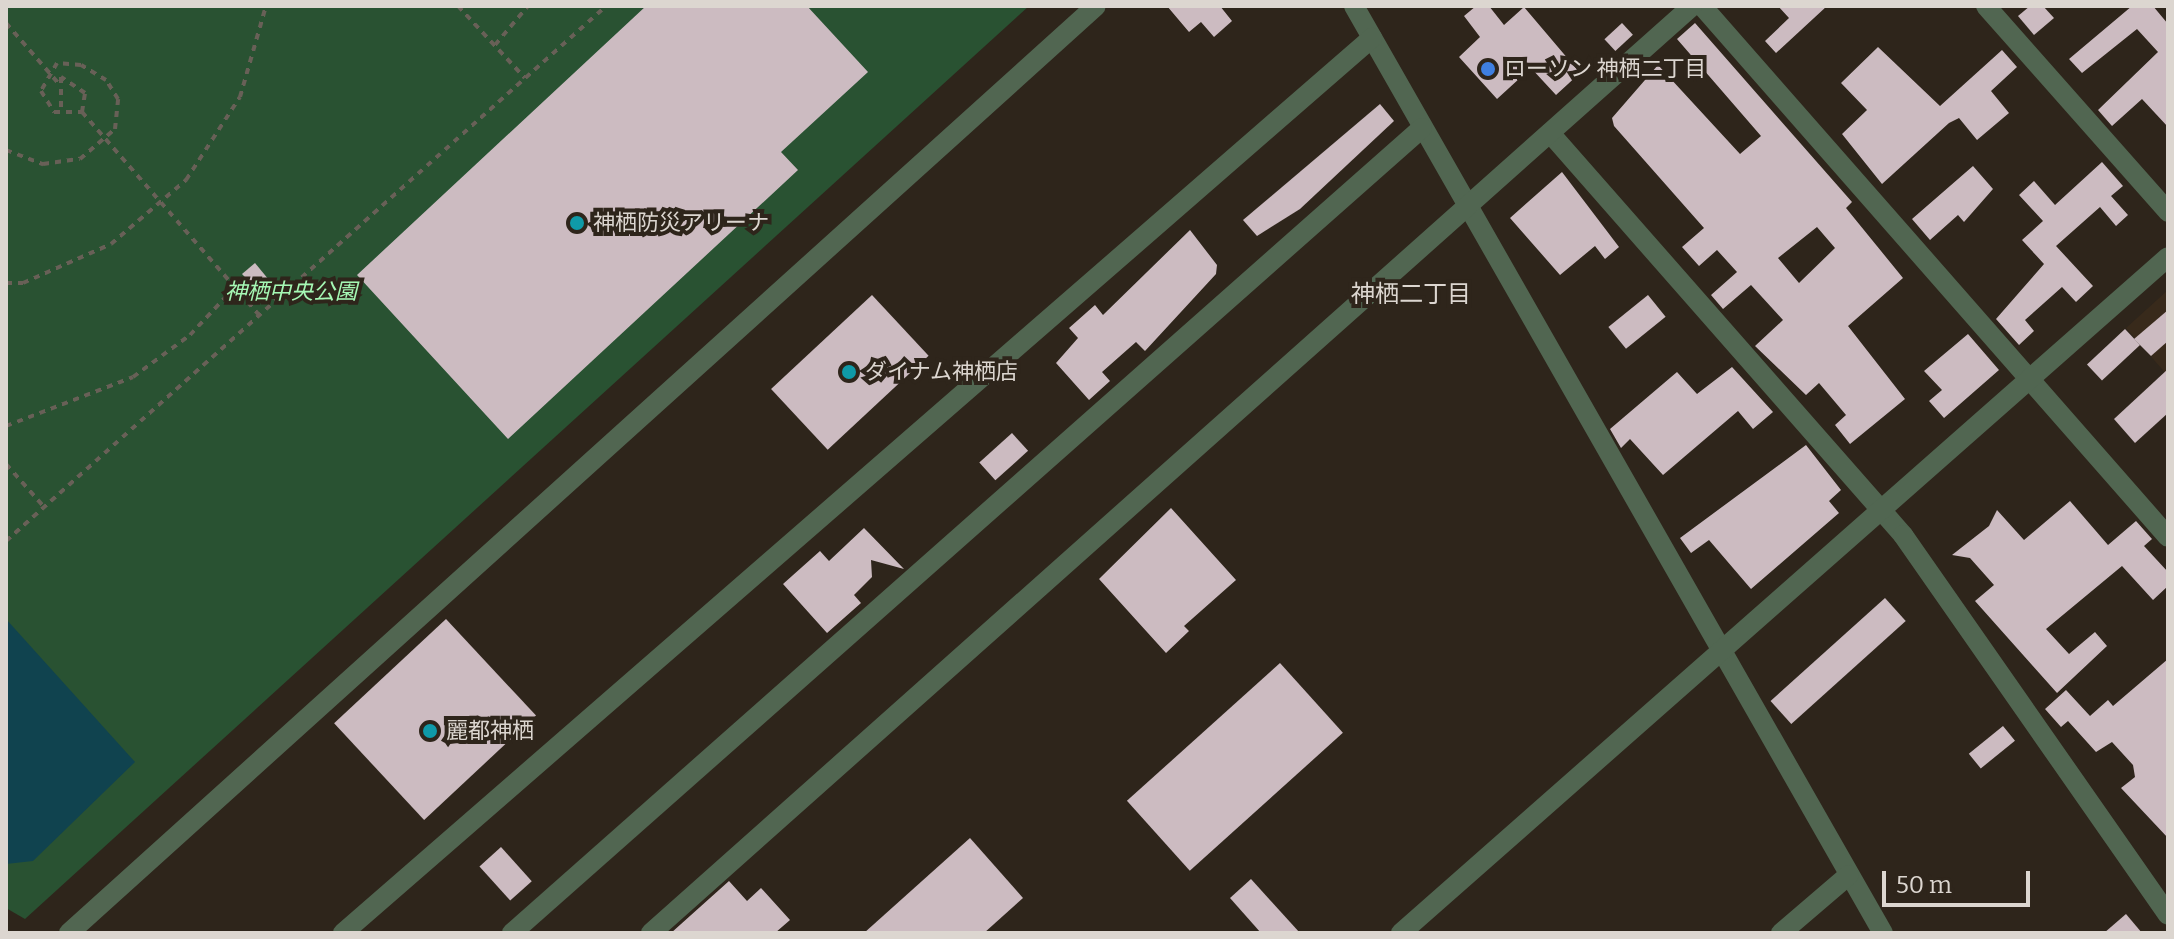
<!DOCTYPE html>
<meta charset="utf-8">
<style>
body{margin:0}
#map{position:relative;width:2174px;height:939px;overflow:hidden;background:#2e251b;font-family:Bitter,"Noto Sans JP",serif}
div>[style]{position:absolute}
.built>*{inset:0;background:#382a1b}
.green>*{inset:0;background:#295232}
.water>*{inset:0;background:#10434f}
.building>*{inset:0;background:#ccbbc1;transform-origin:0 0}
.path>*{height:4px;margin-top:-2px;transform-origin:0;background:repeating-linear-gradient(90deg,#686057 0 6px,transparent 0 12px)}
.minor>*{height:20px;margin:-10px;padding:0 10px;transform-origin:10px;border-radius:10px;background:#516651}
.dots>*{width:22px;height:22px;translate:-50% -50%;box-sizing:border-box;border:4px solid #2e251b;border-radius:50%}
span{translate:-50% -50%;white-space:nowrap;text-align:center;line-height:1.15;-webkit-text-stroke:8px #2e251b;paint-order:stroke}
.poi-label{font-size:22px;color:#dcd6d0}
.left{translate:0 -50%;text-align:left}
.park-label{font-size:22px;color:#a5f8b4;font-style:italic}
.neighbourhood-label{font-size:24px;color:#dcd6d0}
.frame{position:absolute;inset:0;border:8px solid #dcd6d0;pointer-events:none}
.scale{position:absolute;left:1882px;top:871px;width:148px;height:36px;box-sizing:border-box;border:4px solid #dcd6d0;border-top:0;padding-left:10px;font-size:24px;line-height:28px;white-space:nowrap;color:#dcd6d0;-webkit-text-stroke:6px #2e251b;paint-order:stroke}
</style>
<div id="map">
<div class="built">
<div style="clip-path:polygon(2168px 290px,2168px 376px,2126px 328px)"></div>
</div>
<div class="green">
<div style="clip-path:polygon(6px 6px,1029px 6px,25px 919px,6px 908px)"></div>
</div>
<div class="water">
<div style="clip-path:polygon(6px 619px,135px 762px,33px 861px,6px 864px)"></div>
</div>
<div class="building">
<div style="clip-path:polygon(646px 6px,807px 6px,868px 72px,781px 152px,798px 170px,508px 439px,357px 275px)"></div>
<div style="clip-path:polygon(1167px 6px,1220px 6px,1232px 21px,1214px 37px,1201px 22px,1189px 32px)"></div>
<div style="clip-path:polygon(1476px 6px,1489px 6px,1504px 25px,1524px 7px,1580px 73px,1556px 95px,1531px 68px,1497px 99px,1459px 57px,1480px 37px,1464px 16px)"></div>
<div style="clip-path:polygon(1778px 6px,1827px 6px,1776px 53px,1765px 41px,1789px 18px)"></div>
<div style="clip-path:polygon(2030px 6px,2043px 6px,2054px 18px,2034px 35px,2018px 16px)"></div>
<div style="clip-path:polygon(2132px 6px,2153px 6px,2168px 24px,2168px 127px,2142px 99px,2112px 126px,2098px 110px,2158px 52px,2137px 29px,2082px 73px,2069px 59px)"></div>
<div style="left:1622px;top:23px;width:16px;height:24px;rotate:47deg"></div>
<div style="clip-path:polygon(evenodd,1695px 23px,1852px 202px,1846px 208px,1903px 278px,1848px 326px,1905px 399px,1850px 444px,1835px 425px,1846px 415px,1819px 383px,1806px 395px,1755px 346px,1783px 320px,1751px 285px,1723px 309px,1711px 295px,1737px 272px,1717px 250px,1699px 266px,1682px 247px,1704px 228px,1614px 126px,1612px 118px,1658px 65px,1740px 154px,1761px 136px,1677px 39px,1695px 23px,1817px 227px,1835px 248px,1799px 283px,1778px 258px,1817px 227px)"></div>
<div style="clip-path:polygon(1878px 47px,1940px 106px,2002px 50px,2017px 67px,1991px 91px,2009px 113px,1977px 140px,1959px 118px,1949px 123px,1882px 184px,1842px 134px,1867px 110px,1841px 83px)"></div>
<div style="clip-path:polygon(1380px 104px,1394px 121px,1300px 209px,1257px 236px,1243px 220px)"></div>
<div style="clip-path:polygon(2102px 162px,2123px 186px,2111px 196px,2128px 215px,2116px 226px,2100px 207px,2056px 246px,2093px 286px,2076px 302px,2062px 287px,2025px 320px,2034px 331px,2019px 345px,1996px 319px,2044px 264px,2022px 240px,2043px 221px,2019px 195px,2034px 181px,2055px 205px)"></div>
<div style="clip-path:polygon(1973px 166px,1993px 189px,1964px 222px,1958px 215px,1930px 240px,1912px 219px)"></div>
<div style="clip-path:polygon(1562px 172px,1619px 247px,1605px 259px,1595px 246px,1560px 275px,1510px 218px)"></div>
<div style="clip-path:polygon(1190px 230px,1217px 265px,1216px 274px,1145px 351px,1136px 342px,1102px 372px,1110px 381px,1089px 400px,1056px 363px,1078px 338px,1069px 328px,1095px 305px,1103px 315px)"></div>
<div style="clip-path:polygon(255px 263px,269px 280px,258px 291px,242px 274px)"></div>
<div style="left:872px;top:295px;width:83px;height:138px;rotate:47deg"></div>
<div style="left:1648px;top:295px;width:28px;height:51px;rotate:51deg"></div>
<div style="clip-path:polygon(2168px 310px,2168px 341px,2151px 356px,2134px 339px)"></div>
<div style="left:2125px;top:329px;width:22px;height:52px;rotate:47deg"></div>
<div style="clip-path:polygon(1968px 334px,1999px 370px,1944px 418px,1929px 401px,1942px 390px,1924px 371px)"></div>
<div style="clip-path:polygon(1732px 367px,1773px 412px,1753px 429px,1738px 411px,1663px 475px,1630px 439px,1621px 448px,1610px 429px,1677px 372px,1697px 394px)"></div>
<div style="clip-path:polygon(2168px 369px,2168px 413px,2135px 443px,2114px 419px)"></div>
<div style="left:1012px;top:433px;width:24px;height:44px;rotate:48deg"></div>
<div style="clip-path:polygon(1806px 445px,1841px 490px,1829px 501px,1839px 513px,1751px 589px,1709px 540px,1691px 553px,1680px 538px)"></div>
<div style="clip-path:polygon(2070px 501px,2108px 545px,2136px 521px,2152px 539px,2144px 546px,2168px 572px,2168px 586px,2153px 600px,2122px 566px,2046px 629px,2069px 654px,2095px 632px,2107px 646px,2057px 693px,1975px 601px,1994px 585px,1970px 558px,1952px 555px,1989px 526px,1997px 510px,2024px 540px)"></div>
<div style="clip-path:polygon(1171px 508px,1236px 580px,1184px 626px,1189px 631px,1166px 653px,1099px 579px)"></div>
<div style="clip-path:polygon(864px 528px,904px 569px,871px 560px,872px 577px,854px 595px,861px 603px,827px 633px,783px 584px,820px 551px,829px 561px)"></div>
<div style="left:1885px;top:598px;width:31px;height:154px;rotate:48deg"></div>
<div style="left:446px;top:619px;width:132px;height:153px;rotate:47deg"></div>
<div style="clip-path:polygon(2168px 659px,2168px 838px,2121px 788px,2135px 777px,2133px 765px,2112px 742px,2096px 752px,2068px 721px,2061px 727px,2045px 709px,2066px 690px,2090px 716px,2108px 700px,2113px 706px)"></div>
<div style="left:1280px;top:663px;width:94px;height:206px;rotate:48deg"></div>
<div style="left:2003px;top:726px;width:19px;height:44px;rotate:51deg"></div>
<div style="clip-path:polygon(970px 838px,1023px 898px,984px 933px,864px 933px)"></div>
<div style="left:501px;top:847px;width:46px;height:29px;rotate:48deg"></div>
<div style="clip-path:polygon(1251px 879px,1300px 933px,1261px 933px,1230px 898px)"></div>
<div style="clip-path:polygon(729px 881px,747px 901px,761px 888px,790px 920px,775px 933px,671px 933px)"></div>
<div style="clip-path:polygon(2126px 914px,2142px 933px,2104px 933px)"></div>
</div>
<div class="path">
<div style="left:458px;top:6px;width:98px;rotate:47.1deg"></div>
<div style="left:6px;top:23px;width:81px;rotate:49deg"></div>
<div style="left:495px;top:45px;width:51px;rotate:-49.8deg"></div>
<div style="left:82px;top:112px;width:269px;rotate:48.9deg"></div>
<div style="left:6px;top:150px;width:40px;rotate:21deg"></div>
<div style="left:43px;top:164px;width:37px;rotate:-8deg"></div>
<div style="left:80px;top:159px;width:46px;rotate:-40.6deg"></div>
<div style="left:115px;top:129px;width:30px;rotate:-84deg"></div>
<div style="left:118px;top:99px;width:22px;rotate:-122deg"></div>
<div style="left:106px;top:80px;width:29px;rotate:-149deg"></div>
<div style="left:81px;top:65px;width:24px;rotate:-175deg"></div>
<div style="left:57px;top:63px;width:32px;rotate:120deg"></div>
<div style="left:41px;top:91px;width:25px;rotate:58deg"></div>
<div style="left:54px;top:112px;width:28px"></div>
<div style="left:82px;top:112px;width:19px;rotate:-81deg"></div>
<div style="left:85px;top:93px;width:29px;rotate:-146deg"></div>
<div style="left:61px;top:77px;width:35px;rotate:90deg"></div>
<div style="left:6px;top:283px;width:17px"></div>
<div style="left:23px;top:283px;width:96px;rotate:-23.9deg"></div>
<div style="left:111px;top:244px;width:99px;rotate:-40.5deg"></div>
<div style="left:186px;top:180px;width:99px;rotate:-57deg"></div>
<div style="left:240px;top:97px;width:95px;rotate:-74.1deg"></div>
<div style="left:6px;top:426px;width:136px;rotate:-21.1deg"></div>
<div style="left:133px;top:377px;width:71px;rotate:-36.4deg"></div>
<div style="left:190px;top:335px;width:64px;rotate:-46.9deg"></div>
<div style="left:6px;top:464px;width:57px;rotate:48.5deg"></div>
<div style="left:6px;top:541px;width:804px;rotate:-41.72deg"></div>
</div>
<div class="minor">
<div style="left:1354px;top:6px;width:1067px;rotate:60.29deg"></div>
<div style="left:1702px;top:6px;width:706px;rotate:48.73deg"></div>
<div style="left:1986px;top:6px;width:275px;rotate:48.5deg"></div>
<div style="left:1550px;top:133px;width:535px;rotate:48.71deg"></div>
<div style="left:1903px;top:535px;width:463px;rotate:55.1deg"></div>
<div style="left:69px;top:933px;width:1383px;rotate:-42.07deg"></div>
<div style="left:343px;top:933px;width:1364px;rotate:-41.02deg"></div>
<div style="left:512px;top:933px;width:1215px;rotate:-41.5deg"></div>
<div style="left:651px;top:933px;width:1394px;rotate:-41.68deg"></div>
<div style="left:1401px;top:933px;width:1022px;rotate:-41.39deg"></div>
<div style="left:1781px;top:933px;width:89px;rotate:-40.5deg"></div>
</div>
<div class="dots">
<div style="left:1488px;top:69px;background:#3f7fe0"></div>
<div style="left:577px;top:223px;background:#0f9aa8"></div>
<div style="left:849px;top:372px;background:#0f9aa8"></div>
<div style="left:430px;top:731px;background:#0f9aa8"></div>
</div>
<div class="poi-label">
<span class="left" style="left:1504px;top:69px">ローソン 神栖二丁目</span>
<span class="left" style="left:593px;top:223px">神栖防災アリーナ</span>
<span class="left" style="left:865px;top:372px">ダイナム神栖店</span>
<span class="left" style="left:446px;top:731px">麗都神栖</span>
</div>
<div class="park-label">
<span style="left:291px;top:292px">神栖中央公園</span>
</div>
<div class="neighbourhood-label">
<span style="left:1411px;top:295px">神栖二丁目</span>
</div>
<div class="frame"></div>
<div class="scale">50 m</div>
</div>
